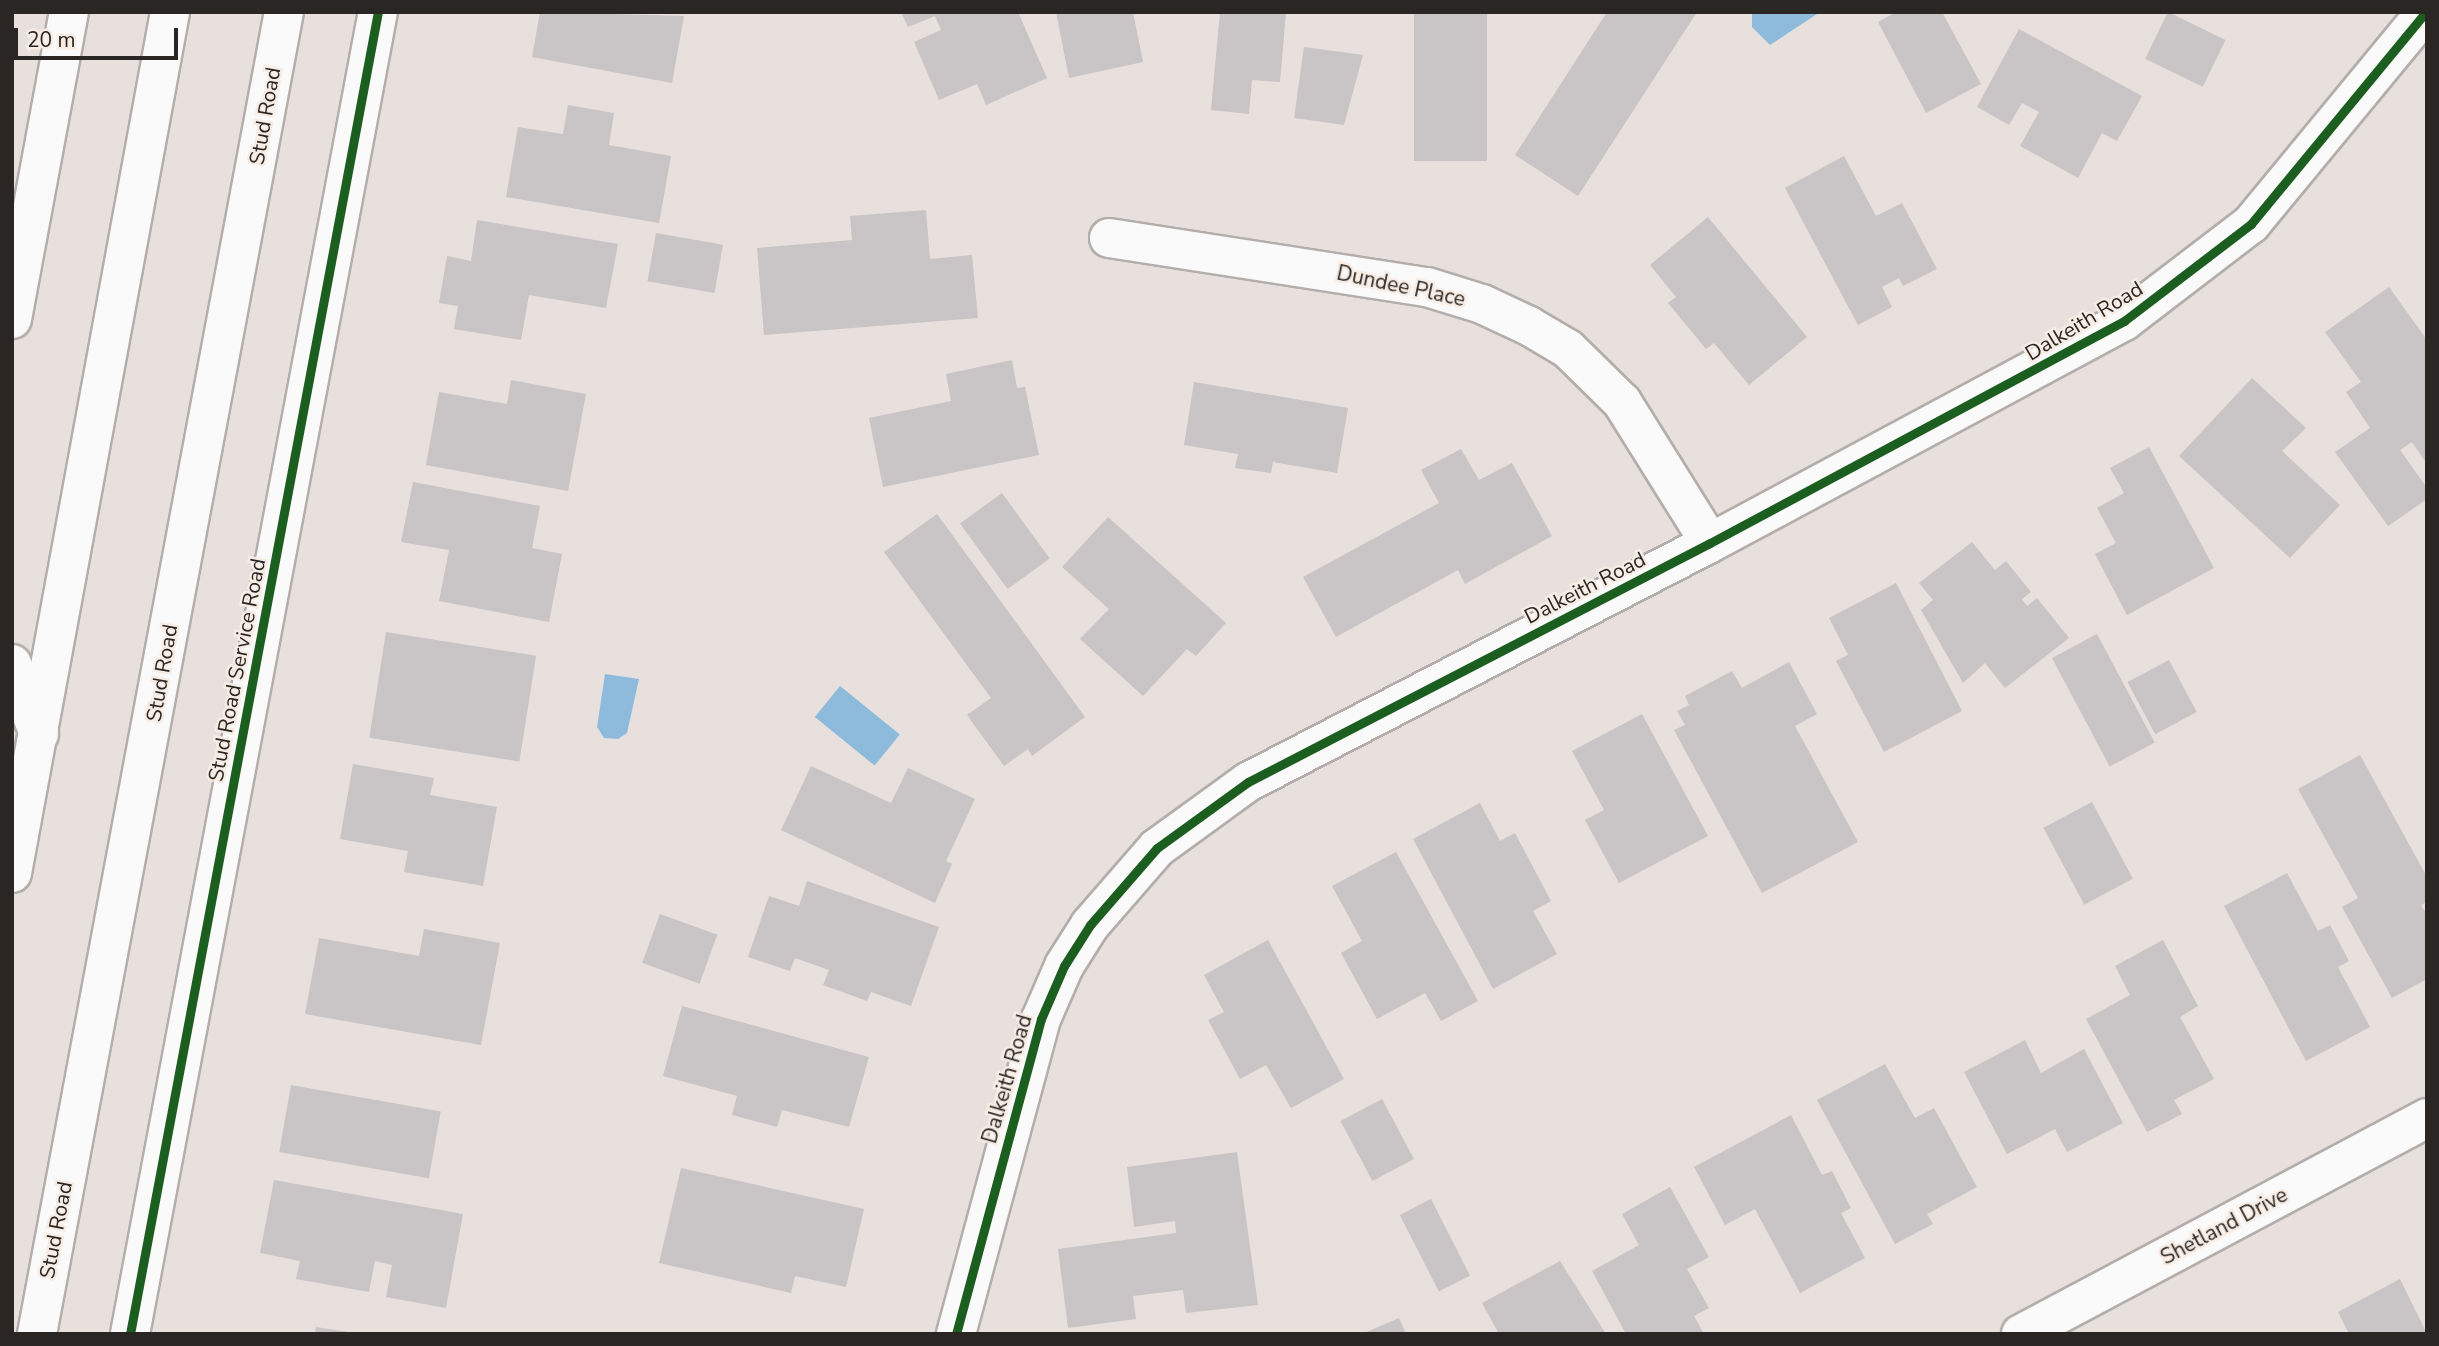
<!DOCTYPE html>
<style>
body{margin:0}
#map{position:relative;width:2439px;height:1346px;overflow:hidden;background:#e7e0dc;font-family:"Nunito Sans",sans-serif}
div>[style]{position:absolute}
.water>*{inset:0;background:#8ebbdb;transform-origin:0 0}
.building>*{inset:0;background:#c9c4c5;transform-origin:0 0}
.roads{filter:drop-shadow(2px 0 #b3aeab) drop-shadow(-2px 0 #b3aeab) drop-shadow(0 2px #b3aeab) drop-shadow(0 -2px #b3aeab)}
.street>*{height:38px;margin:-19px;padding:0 19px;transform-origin:19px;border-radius:19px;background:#fbfafa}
.primary>*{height:38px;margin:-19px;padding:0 19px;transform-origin:19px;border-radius:19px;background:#fbfafa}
.cycleway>*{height:9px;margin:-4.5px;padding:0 4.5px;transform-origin:4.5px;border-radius:4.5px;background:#1b5e20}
span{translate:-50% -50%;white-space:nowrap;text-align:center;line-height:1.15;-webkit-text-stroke:5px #f8ede5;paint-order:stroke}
.street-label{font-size:21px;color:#2a2623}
.frame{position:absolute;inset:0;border:14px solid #2a2623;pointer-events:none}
.scale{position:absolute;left:14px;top:28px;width:164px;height:32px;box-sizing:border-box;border:4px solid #2a2623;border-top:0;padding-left:9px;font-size:21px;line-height:24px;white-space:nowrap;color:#2a2623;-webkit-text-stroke:5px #f8ede5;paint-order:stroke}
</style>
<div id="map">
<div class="water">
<div style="clip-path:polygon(1752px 12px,1820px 12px,1770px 45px,1752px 27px)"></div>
<div style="clip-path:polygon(605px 674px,639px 679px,627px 733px,618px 739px,604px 738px,597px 727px)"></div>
<div style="left:840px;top:686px;width:77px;height:40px;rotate:39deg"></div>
</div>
<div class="building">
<div style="clip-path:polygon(540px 12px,684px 16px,672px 83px,532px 57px)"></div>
<div style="clip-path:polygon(901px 12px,1018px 12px,1047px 78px,986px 105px,977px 84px,939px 100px,914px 42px,941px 30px,935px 16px,908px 27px)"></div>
<div style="clip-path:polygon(1056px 12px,1133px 12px,1143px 62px,1069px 78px)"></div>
<div style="clip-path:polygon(1220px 12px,1286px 12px,1280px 82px,1252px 80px,1249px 114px,1211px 110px)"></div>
<div style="left:1414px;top:12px;width:73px;height:149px"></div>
<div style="clip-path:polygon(1607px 12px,1697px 12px,1578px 196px,1515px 155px)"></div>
<div style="clip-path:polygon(1896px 12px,1942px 12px,1981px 84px,1926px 113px,1878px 22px)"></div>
<div style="left:2168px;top:12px;width:64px;height:52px;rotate:26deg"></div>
<div style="clip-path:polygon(2019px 29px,2142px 96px,2117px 141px,2102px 133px,2078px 178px,2020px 146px,2039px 112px,2022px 103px,2009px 125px,1977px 107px)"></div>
<div style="clip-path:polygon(1304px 47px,1363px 55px,1344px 125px,1294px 118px)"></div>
<div style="clip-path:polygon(568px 105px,614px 113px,609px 145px,671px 156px,659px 223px,506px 197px,518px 127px,563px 134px)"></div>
<div style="clip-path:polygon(1844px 156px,1876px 216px,1902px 203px,1937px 269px,1903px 286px,1899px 278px,1882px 287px,1892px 307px,1858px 325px,1785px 188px)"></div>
<div style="clip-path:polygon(926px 210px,930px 259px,972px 255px,978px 318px,764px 335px,757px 248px,852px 240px,850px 216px)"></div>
<div style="clip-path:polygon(1708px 217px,1807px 337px,1749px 385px,1714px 343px,1706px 349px,1668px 303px,1676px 297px,1650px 265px)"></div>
<div style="clip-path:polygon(477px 220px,618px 244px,606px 308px,529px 295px,521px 340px,454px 329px,458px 306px,439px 303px,447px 256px,471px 261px)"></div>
<div style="left:656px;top:233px;width:68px;height:49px;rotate:10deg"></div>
<div style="clip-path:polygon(2389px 287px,2427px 340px,2427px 464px,2412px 442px,2400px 450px,2427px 488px,2427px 499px,2388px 526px,2335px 452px,2370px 428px,2346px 392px,2361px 382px,2325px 332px)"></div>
<div style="clip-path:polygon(1012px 360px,1017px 388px,1025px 387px,1039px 455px,883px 487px,869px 418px,951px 401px,946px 374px)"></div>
<div style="clip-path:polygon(2252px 378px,2306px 428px,2282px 451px,2340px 505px,2290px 558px,2179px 456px)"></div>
<div style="clip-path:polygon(511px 380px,586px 394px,568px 491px,426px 465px,439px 392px,507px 404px)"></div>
<div style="clip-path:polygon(1194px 382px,1348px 408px,1337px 473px,1273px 462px,1271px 473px,1235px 468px,1238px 454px,1184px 445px)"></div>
<div style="clip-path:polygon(2149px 447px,2214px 568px,2127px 615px,2095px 554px,2116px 543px,2097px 508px,2124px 493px,2110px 468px)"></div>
<div style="clip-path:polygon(1461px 449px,1479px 480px,1512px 463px,1552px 536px,1465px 584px,1458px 570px,1336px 637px,1303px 577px,1439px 503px,1421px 470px)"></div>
<div style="clip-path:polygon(413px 482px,540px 506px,532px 548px,562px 554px,549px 622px,439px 601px,449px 550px,401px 542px)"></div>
<div style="left:1002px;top:493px;width:81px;height:52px;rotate:54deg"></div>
<div style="clip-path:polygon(937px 514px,1085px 717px,1032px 756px,1028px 749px,1004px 766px,967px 715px,991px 698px,884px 552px)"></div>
<div style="clip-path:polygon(1108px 517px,1226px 623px,1196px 656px,1187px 649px,1143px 696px,1080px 639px,1109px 609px,1062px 567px)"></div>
<div style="clip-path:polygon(1972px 542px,1995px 570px,2006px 561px,2031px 592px,2022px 599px,2027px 606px,2037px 598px,2069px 638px,2005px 688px,1985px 663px,1963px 683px,1921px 610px,1933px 600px,1919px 583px)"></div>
<div style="clip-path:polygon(1896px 583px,1962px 711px,1884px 752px,1836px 661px,1848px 655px,1829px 618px)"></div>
<div style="left:386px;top:632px;width:152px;height:107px;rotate:9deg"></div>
<div style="left:2097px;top:634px;width:123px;height:51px;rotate:62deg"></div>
<div style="left:2169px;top:660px;width:59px;height:47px;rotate:62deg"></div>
<div style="clip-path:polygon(1789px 662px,1817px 714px,1795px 726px,1858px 842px,1762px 893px,1674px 730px,1685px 725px,1677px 711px,1689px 705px,1685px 696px,1732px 671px,1742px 688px)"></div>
<div style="clip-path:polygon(1642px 714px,1708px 836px,1619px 883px,1585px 820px,1604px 810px,1572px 751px)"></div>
<div style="clip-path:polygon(2360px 755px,2427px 877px,2427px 902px,2421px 905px,2427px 915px,2427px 979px,2392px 998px,2342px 907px,2358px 898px,2298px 789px)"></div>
<div style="clip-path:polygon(353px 764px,434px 778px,430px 795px,497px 807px,483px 886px,404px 872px,408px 851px,340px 839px)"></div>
<div style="clip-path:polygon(811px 766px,891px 803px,908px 768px,975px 799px,946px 861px,952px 864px,935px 903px,781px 830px)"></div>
<div style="left:2092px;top:802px;width:87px;height:55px;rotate:62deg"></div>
<div style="clip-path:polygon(1480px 803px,1500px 841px,1515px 833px,1551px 901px,1533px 911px,1557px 954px,1493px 989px,1413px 839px)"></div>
<div style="clip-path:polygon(1396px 852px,1478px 1001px,1441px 1021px,1425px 993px,1377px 1019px,1341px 953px,1362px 941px,1332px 886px)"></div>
<div style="clip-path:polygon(2287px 873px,2318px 931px,2330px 925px,2349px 961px,2338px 967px,2370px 1027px,2306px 1061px,2224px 906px)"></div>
<div style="clip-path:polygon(807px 881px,939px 927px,911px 1006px,871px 992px,867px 1001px,823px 985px,829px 970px,795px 958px,790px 971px,748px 957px,769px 896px,799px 906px)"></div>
<div style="left:660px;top:914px;width:61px;height:52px;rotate:20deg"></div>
<div style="clip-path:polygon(424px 929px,500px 943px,481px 1045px,305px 1014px,319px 938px,419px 956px)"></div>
<div style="clip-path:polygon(1268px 940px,1344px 1079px,1291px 1108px,1266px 1065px,1240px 1079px,1208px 1020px,1224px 1012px,1204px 975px)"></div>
<div style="clip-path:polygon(2163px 940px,2198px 1006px,2180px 1017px,2214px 1079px,2174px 1100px,2182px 1114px,2147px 1132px,2086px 1019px,2130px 995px,2115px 966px)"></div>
<div style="clip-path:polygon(682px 1006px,869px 1057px,849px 1127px,782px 1110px,777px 1127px,732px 1115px,737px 1096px,663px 1076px)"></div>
<div style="clip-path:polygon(2025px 1040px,2041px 1073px,2084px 1049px,2123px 1123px,2067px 1152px,2055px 1129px,2007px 1154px,1964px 1072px)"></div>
<div style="clip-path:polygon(1885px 1064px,1915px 1118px,1934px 1108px,1977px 1187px,1927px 1214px,1933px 1224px,1895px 1244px,1817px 1100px)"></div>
<div style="left:291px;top:1085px;width:152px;height:68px;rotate:10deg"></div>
<div style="left:1382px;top:1099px;width:68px;height:47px;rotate:62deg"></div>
<div style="clip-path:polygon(1791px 1115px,1822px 1175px,1832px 1171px,1851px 1208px,1841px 1213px,1865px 1258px,1800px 1293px,1755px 1209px,1725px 1225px,1694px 1167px)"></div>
<div style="clip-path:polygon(1237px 1152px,1258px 1305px,1186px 1313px,1183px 1290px,1133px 1296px,1136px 1319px,1068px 1328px,1058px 1249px,1176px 1233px,1175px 1221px,1134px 1227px,1127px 1167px)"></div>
<div style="clip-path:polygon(681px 1168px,864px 1209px,846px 1287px,795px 1276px,791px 1293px,659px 1263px)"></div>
<div style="clip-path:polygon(274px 1180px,463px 1214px,446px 1308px,386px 1297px,392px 1265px,375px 1261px,369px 1292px,296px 1279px,300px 1261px,260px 1253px)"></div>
<div style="clip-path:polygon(1670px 1187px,1709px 1257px,1687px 1269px,1709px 1308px,1694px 1316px,1704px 1334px,1626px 1334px,1592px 1271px,1639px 1245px,1622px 1214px)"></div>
<div style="left:1431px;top:1199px;width:86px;height:35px;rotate:63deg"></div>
<div style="clip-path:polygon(1560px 1261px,1606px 1334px,1499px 1334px,1482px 1303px)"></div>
<div style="clip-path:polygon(2400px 1279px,2427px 1334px,2349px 1334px,2338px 1312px)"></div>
<div style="clip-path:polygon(1399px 1318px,1406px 1334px,1362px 1334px)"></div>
<div style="clip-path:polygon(316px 1327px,348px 1332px,347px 1334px,315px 1334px)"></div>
</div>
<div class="roads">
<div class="street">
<div style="left:1109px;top:238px;width:322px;rotate:8.8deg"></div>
<div style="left:1427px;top:287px;width:58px;rotate:17.2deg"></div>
<div style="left:1482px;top:304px;width:52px;rotate:25.1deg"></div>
<div style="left:1529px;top:326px;width:45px;rotate:30.5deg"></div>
<div style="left:1568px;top:349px;width:76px;rotate:44.5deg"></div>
<div style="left:1622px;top:402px;width:166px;rotate:58deg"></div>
<div style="left:12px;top:319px;width:312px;rotate:-79.5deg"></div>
<div style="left:12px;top:664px;width:75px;rotate:68.9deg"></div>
<div style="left:130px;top:1334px;width:1345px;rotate:-79.38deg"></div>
<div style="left:956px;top:1334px;width:326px;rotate:-74.9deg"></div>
<div style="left:1041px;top:1019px;width:58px;rotate:-66.5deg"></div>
<div style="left:1064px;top:966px;width:49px;rotate:-57.6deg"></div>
<div style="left:1090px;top:925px;width:102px;rotate:-49deg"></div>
<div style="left:1157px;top:848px;width:112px;rotate:-36deg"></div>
<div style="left:1248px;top:782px;width:520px;rotate:-27.35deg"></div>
<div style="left:1710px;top:543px;width:470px;rotate:-28.2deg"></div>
<div style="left:2124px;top:321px;width:160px;rotate:-37.4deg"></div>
<div style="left:2251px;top:224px;width:275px;rotate:-50.5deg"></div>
<div style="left:2021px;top:1334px;width:460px;rotate:-28deg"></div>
</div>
<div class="primary">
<div style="left:12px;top:873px;width:875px;rotate:-79.6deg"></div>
<div style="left:37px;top:1334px;width:1345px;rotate:-79.42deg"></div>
</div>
</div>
<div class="cycleway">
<div style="left:130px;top:1334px;width:1345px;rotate:-79.38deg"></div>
<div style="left:956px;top:1334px;width:326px;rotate:-74.9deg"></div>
<div style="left:1041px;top:1019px;width:58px;rotate:-66.5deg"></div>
<div style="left:1064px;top:966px;width:49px;rotate:-57.6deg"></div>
<div style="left:1090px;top:925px;width:102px;rotate:-49deg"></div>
<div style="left:1157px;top:848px;width:112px;rotate:-36deg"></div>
<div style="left:1248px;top:782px;width:520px;rotate:-27.35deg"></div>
<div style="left:1710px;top:543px;width:470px;rotate:-28.2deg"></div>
<div style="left:2124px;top:321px;width:160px;rotate:-37.4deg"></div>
<div style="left:2251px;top:224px;width:275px;rotate:-50.5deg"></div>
</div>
<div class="street-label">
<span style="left:265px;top:116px;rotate:-80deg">Stud Road</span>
<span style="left:1401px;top:286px;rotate:12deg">Dundee Place</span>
<span style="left:2084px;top:321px;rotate:-31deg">Dalkeith Road</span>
<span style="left:1585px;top:588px;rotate:-27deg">Dalkeith Road</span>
<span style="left:237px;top:670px;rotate:-79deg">Stud Road Service Road</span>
<span style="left:162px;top:673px;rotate:-80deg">Stud Road</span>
<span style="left:1007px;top:1079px;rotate:-74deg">Dalkeith Road</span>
<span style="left:2224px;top:1226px;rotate:-28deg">Shetland Drive</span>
<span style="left:56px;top:1230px;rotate:-79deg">Stud Road</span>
</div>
<div class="frame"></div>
<div class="scale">20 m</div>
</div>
